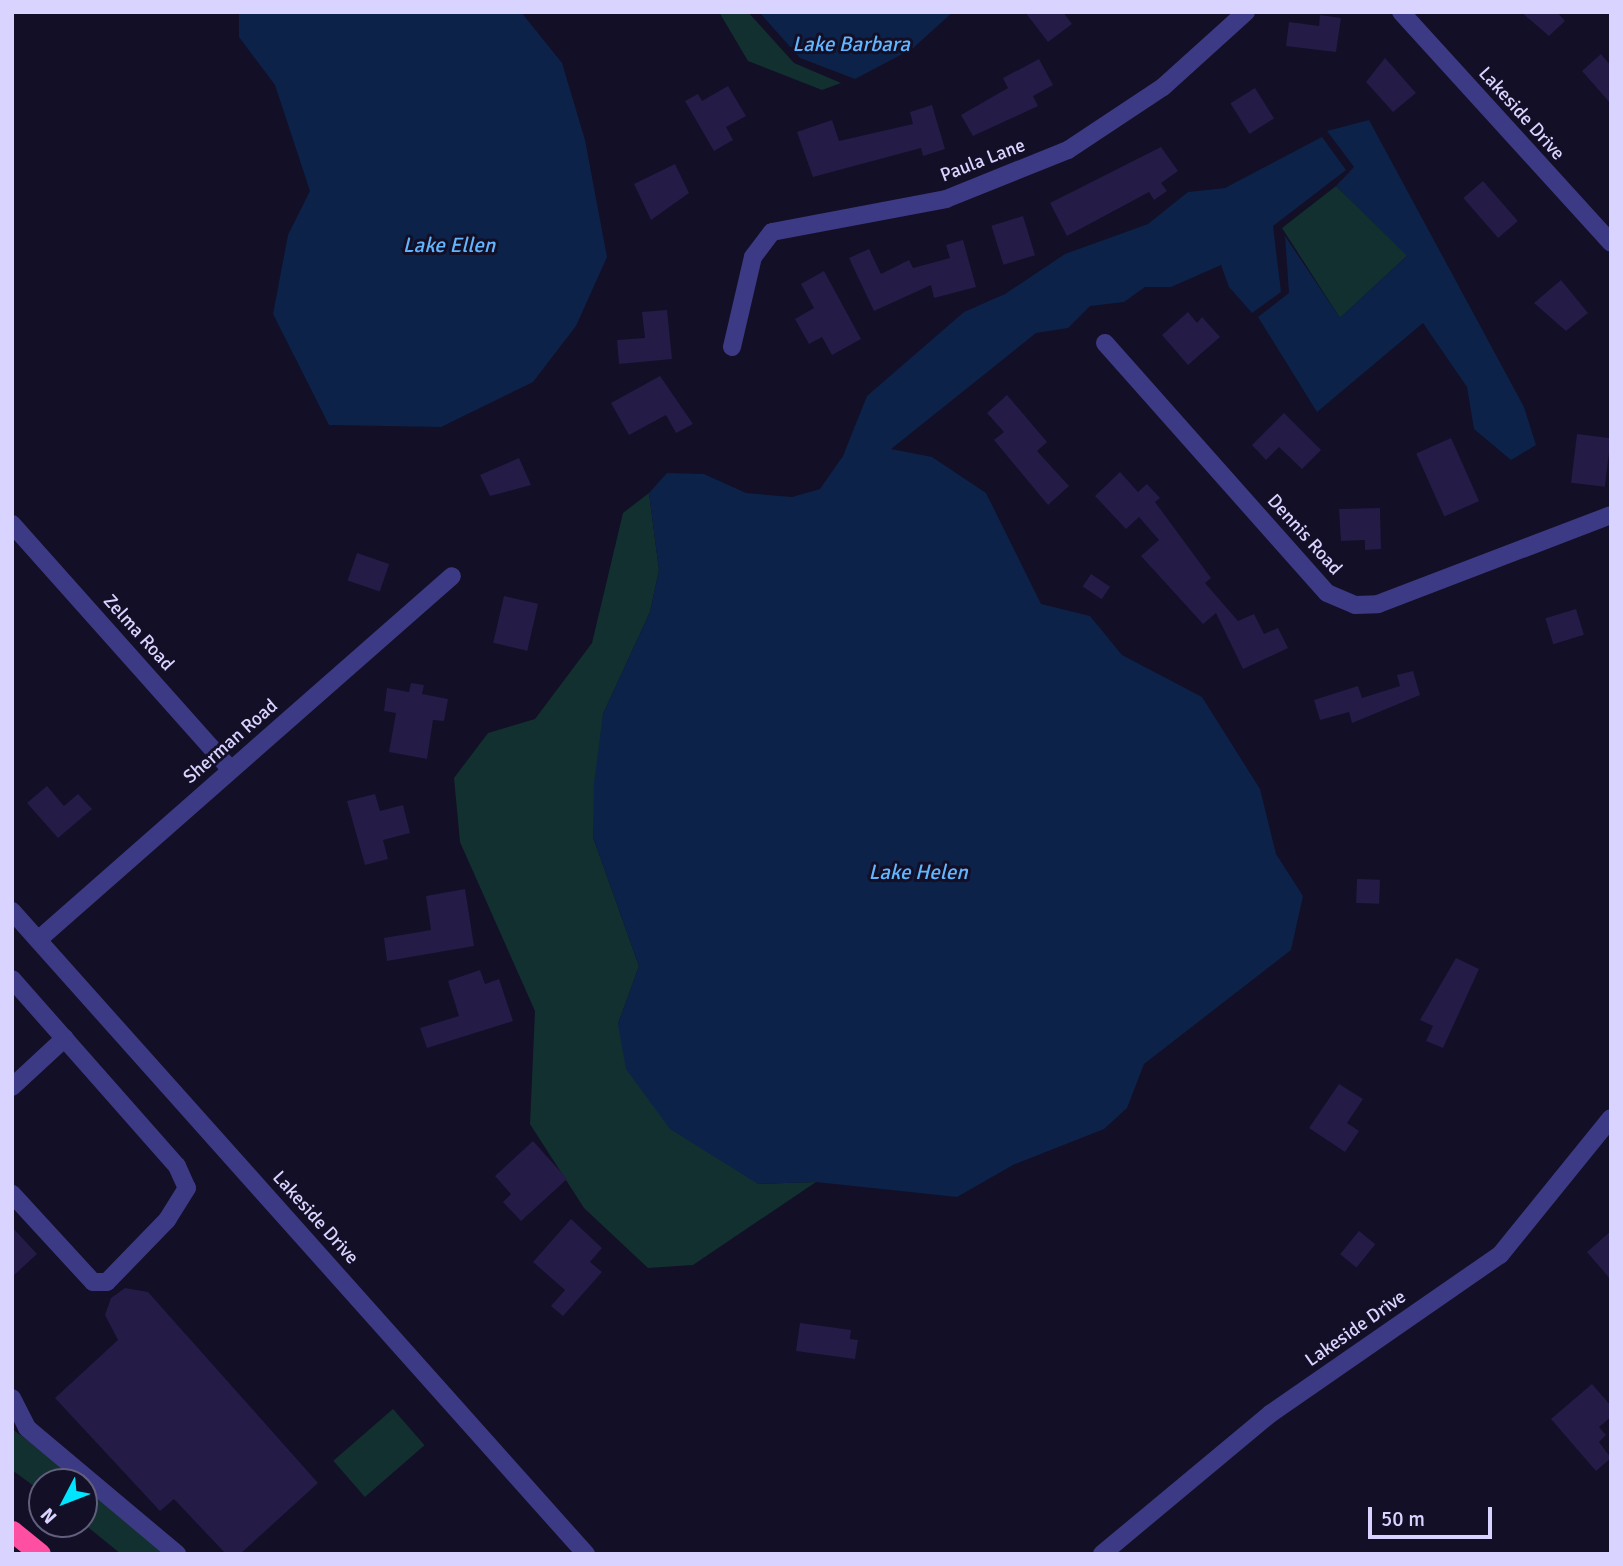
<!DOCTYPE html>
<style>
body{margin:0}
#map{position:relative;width:1623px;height:1566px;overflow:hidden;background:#130f26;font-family:Signika,sans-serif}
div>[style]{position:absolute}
.green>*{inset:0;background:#12302f;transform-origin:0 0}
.water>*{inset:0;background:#0c2248}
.building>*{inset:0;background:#241b47;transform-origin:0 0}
.minor>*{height:18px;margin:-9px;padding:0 9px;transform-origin:9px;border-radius:9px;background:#3d3a85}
.highway>*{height:21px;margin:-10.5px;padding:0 10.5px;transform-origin:10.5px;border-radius:10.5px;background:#ff4fa3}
span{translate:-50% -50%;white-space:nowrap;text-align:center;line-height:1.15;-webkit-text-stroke:6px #130f26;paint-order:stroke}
.street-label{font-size:19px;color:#d9d4ff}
.water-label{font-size:21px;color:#62b6ff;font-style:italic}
.frame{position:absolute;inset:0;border:14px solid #d9d4ff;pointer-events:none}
.north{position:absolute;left:28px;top:1468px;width:70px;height:70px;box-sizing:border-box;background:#130f26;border:2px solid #625e7d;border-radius:50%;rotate:228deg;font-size:19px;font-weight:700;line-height:28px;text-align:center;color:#d9d4ff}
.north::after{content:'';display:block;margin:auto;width:24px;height:32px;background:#00e5ff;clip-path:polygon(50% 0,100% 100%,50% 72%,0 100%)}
.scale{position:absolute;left:1368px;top:1507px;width:124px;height:32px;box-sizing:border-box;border:4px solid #d9d4ff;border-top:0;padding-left:9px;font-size:21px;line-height:24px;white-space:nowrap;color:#d9d4ff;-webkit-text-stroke:5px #130f26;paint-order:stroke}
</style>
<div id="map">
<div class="green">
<div style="clip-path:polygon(719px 12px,748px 12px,794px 63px,841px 83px,822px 90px,748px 61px)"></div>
<div style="clip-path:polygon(1336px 186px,1408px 255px,1340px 318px,1282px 228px)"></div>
<div style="clip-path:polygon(649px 493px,659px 570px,650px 612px,603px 714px,593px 837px,639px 966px,618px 1024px,758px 1184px,816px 1182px,693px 1265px,648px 1268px,584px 1208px,530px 1124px,535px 1011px,460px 842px,454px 778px,488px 733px,535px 719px,592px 643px,623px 513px)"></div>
<div style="left:393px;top:1409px;width:48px;height:79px;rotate:49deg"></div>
<div style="clip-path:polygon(12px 1429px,89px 1484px,174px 1554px,121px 1554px,84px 1524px,84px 1482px,42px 1482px,42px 1492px,12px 1470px)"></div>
</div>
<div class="water">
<div style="clip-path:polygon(239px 12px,521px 12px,562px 63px,585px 140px,607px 257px,576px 326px,533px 382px,441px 427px,329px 425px,273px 314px,288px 235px,310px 191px,275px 85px,239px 37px)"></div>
<div style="clip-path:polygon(759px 12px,953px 12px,912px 49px,855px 79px,800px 58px)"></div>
<div style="clip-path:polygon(1369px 120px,1524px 407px,1536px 445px,1511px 460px,1474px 429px,1467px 387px,1423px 323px,1317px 412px,1258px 317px,1289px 293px,1285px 236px,1340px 318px,1407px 256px,1336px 186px,1354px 167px,1327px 131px)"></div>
<div style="clip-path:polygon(1322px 137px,1346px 170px,1273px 226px,1281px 292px,1252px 313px,1229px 287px,1221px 265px,1171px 287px,1145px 287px,1124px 302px,1090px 306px,1068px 328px,1036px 333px,891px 449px,932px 457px,986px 493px,1041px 604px,1090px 616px,1122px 655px,1202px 697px,1260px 789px,1276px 854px,1303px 896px,1291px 950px,1144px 1064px,1127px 1108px,1104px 1129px,1013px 1165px,957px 1197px,816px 1182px,758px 1184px,670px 1129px,626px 1069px,618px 1024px,639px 966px,593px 837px,594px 783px,603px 714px,650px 612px,659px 570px,649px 493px,667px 473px,704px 474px,746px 493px,792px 497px,820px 489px,843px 456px,867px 396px,964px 312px,1005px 294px,1065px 254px,1148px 224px,1188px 192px,1225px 188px)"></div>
</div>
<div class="building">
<div style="clip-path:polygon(1025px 12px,1063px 12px,1072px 24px,1048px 42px)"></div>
<div style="clip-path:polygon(1521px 12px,1557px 12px,1565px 21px,1549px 36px)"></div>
<div style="clip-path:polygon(1320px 15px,1341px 18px,1336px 52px,1286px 46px,1289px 22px,1319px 26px)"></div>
<div style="clip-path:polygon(1601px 54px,1611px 66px,1611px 104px,1582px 71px)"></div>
<div style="clip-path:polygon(1385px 58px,1416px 93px,1393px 112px,1366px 82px)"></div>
<div style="clip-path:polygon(1039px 59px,1053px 85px,1033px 96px,1038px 106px,973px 136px,961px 115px,1008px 88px,1003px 78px)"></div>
<div style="clip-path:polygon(728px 86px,746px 116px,726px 127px,733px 140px,714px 151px,685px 101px,698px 94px,702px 101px)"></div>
<div style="left:1255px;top:88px;width:36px;height:29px;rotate:58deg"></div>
<div style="clip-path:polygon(932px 105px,945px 149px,923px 156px,921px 148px,813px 177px,797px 132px,832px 120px,839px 141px,913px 124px,910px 112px)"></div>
<div style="clip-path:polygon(1161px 147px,1178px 171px,1161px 183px,1167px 191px,1154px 200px,1149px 192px,1067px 236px,1050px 203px)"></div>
<div style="clip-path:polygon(675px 164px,689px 193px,651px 220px,634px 184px)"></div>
<div style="left:1483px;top:181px;width:53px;height:26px;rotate:49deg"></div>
<div style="left:1023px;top:216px;width:41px;height:33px;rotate:73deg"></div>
<div style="clip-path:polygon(963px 240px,976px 287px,934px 298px,931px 285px,874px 311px,849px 258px,869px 249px,881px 274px,909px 260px,913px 268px,950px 258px,946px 245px)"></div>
<div style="clip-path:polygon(824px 271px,861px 339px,832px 355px,822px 337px,809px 344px,795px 319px,814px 308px,801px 284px)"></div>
<div style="clip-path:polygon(1561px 280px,1588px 313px,1566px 331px,1534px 303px)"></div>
<div style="clip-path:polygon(667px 310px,672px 359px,619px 364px,617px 340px,645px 338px,642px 312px)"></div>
<div style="clip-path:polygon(1188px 312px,1197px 323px,1202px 317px,1220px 337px,1188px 365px,1162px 335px)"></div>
<div style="clip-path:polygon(660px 376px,693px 424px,676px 433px,666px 415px,629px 435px,611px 403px)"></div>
<div style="clip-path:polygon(1007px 395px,1047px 442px,1037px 451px,1069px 486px,1048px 505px,994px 440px,1004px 432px,987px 413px)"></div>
<div style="clip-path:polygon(1284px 413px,1321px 450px,1302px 469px,1279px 447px,1266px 460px,1252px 445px)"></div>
<div style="left:1577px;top:434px;width:34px;height:49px;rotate:7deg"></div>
<div style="left:1451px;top:438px;width:69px;height:38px;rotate:66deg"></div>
<div style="clip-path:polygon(519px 458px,531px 485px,490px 496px,480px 475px)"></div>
<div style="clip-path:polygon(1120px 472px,1138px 492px,1147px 484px,1160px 498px,1155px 502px,1211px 578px,1205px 583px,1238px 621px,1254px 614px,1264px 634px,1278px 628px,1288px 648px,1243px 669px,1216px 613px,1203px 624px,1141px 556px,1159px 540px,1139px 517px,1126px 529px,1095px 496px)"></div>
<div style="clip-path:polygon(1380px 508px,1381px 549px,1365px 550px,1365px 540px,1341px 541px,1339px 509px)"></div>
<div style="left:357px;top:553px;width:34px;height:29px;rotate:19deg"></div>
<div style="left:1091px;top:574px;width:23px;height:15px;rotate:34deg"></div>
<div style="left:504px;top:596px;width:35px;height:48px;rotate:13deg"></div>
<div style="left:1576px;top:609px;width:27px;height:32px;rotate:73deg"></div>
<div style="clip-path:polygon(1413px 671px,1420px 695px,1352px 723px,1349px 712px,1320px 720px,1314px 700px,1358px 686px,1362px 698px,1400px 686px,1397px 675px)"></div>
<div style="clip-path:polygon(411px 683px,424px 685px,422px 694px,448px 699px,444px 721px,433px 720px,427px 759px,389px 752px,396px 713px,384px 711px,387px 688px,409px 692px)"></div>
<div style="clip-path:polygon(47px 786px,64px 806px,78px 794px,92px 809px,58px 838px,27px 803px)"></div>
<div style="clip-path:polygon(375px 794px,380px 811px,403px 805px,410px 833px,383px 840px,388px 859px,365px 865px,347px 801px)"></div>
<div style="left:1357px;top:879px;width:23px;height:24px;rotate:2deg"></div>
<div style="clip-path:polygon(465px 889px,474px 946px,387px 961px,384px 938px,431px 930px,426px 896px)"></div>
<div style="clip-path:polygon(1456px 958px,1479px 969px,1443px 1048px,1426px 1041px,1433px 1026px,1420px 1020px)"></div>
<div style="clip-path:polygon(480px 970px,485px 984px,499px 979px,513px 1021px,427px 1048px,420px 1028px,459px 1016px,448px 981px)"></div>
<div style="clip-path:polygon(1339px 1084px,1363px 1099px,1347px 1123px,1359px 1131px,1345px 1152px,1309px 1128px)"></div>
<div style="clip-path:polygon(533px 1141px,567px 1179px,521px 1221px,503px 1202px,511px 1194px,495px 1176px)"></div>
<div style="clip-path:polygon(571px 1219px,602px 1248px,590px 1262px,602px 1272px,563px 1316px,551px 1306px,565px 1290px,533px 1262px)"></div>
<div style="clip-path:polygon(12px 1227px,37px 1254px,12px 1277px)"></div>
<div style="left:1359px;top:1231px;width:21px;height:30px;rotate:39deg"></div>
<div style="clip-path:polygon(1611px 1231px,1611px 1280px,1587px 1252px)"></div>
<div style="clip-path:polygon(125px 1288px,148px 1292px,318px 1483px,240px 1554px,226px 1554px,174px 1499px,160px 1511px,55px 1398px,118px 1340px,105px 1315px,111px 1298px)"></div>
<div style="clip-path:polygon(800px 1323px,851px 1330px,850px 1339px,858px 1340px,855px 1359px,796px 1351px)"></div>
<div style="clip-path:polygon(1592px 1384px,1611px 1406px,1611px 1417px,1599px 1427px,1606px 1435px,1599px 1442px,1611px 1458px,1596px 1471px,1551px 1419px)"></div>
</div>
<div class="minor">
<div style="left:1401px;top:12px;width:312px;rotate:47.7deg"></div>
<div style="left:1105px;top:343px;width:334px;rotate:48.4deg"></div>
<div style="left:1327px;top:593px;width:30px;rotate:23deg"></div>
<div style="left:1355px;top:605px;width:23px;rotate:-2deg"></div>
<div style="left:1378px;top:604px;width:249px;rotate:-20.9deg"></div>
<div style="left:732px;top:347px;width:92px;rotate:-76.9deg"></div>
<div style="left:753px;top:257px;width:31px;rotate:-53deg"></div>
<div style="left:772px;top:232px;width:177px;rotate:-10.7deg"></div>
<div style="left:946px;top:199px;width:131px;rotate:-21.9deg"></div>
<div style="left:1068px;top:150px;width:114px;rotate:-33.6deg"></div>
<div style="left:1163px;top:87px;width:112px;rotate:-42.1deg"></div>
<div style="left:12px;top:524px;width:329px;rotate:48.3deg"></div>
<div style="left:12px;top:911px;width:862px;rotate:48.25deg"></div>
<div style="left:38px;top:940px;width:551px;rotate:-41.32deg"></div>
<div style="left:12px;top:979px;width:249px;rotate:48.6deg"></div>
<div style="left:177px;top:1166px;width:24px;rotate:66deg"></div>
<div style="left:187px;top:1188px;width:38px;rotate:122deg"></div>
<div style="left:167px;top:1220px;width:86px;rotate:134.1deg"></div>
<div style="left:107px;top:1282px;width:14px;rotate:180deg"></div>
<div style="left:93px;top:1282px;width:120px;rotate:-132.6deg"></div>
<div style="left:12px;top:1087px;width:72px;rotate:-42.8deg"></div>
<div style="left:12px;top:1398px;width:34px;rotate:63deg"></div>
<div style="left:27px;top:1428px;width:196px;rotate:40deg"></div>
<div style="left:1102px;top:1554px;width:219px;rotate:-39.8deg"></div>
<div style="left:1270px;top:1414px;width:280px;rotate:-34.7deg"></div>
<div style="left:1500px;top:1255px;width:176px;rotate:-51deg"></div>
</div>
<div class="highway">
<div style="left:12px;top:1531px;width:36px;rotate:39deg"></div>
</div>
<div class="street-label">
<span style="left:1521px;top:114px;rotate:48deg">Lakeside Drive</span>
<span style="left:983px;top:161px;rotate:-21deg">Paula Lane</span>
<span style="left:1304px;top:535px;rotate:48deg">Dennis Road</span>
<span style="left:138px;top:633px;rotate:48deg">Zelma Road</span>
<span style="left:231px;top:742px;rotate:-41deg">Sherman Road</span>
<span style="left:315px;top:1218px;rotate:48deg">Lakeside Drive</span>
<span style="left:1356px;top:1329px;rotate:-35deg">Lakeside Drive</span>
</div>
<div class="water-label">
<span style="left:851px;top:44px">Lake Barbara</span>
<span style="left:449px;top:245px">Lake Ellen</span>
<span style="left:918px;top:872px">Lake Helen</span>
</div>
<div class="frame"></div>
<div class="north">N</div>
<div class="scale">50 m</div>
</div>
